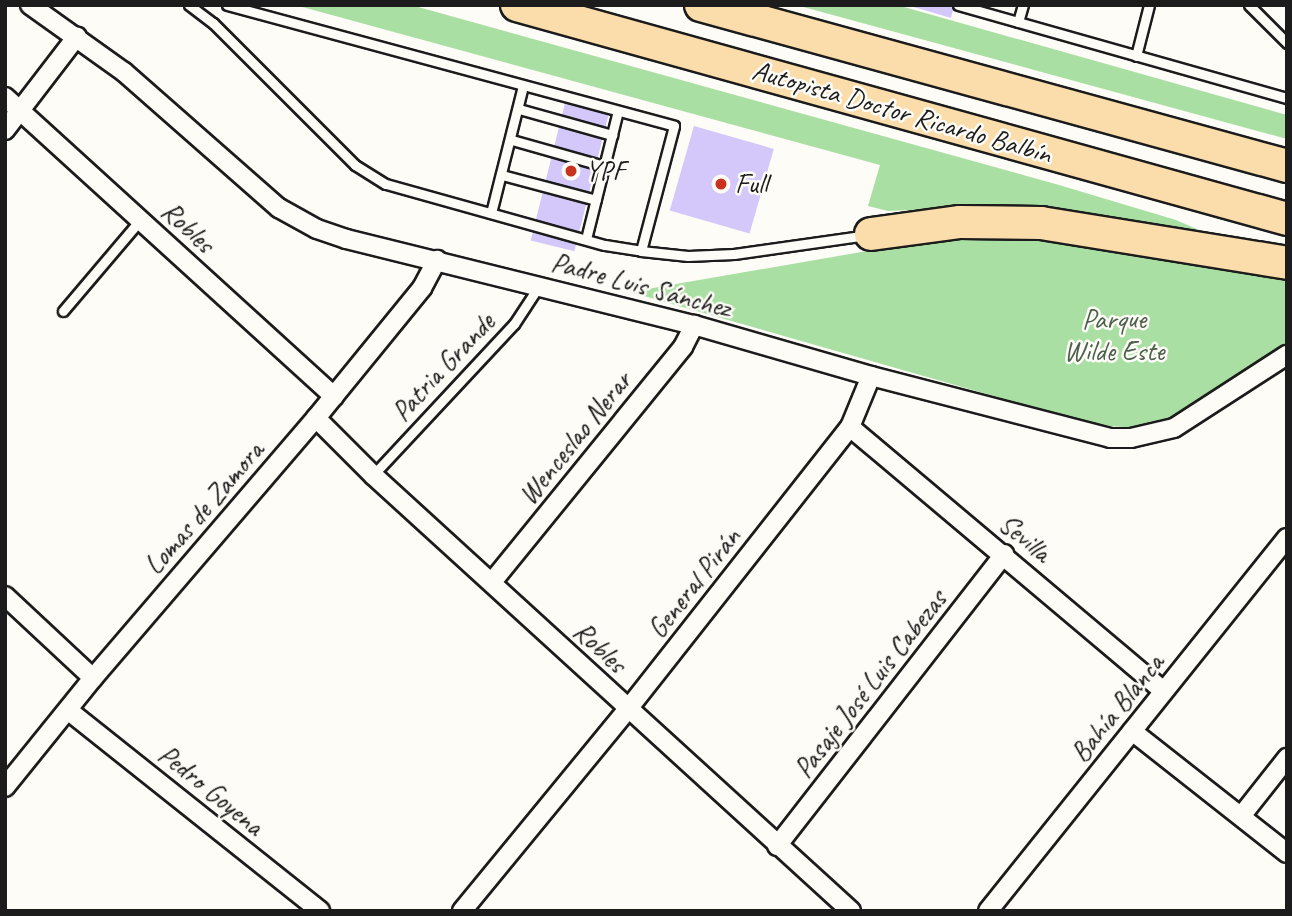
<!DOCTYPE html>
<meta charset="utf-8">
<style>
body{margin:0}
#map{position:relative;width:1292px;height:916px;overflow:hidden;background:#fdfcf7;font-family:Caveat,sans-serif}
div>[style]{position:absolute}
.green>*{inset:0;background:#a9dfa2}
.building>*{inset:0;background:#d4c7f9;transform-origin:0 0}
.roads{filter:drop-shadow(2px 0 #1c1c1c) drop-shadow(-2px 0 #1c1c1c) drop-shadow(0 2px #1c1c1c) drop-shadow(0 -2px #1c1c1c)}
.lane>*{height:9px;margin:-4.5px;padding:0 4.5px;transform-origin:4.5px;border-radius:4.5px;background:#fdfcf7}
.street>*{height:18px;margin:-9px;padding:0 9px;transform-origin:9px;border-radius:9px;background:#fdfcf7}
.highway>*{height:32px;margin:-16px;padding:0 16px;transform-origin:16px;border-radius:16px;background:#fbddab}
.dots>*{width:19px;height:19px;translate:-50% -50%;box-sizing:border-box;border:4px solid #fdfcf7;border-radius:50%}
span{translate:-50% -50%;white-space:nowrap;text-align:center;line-height:1.15;-webkit-text-stroke:5px #fdfcf7;paint-order:stroke}
.street-label{font-size:28px;color:#1c1c1c}
.poi-label{font-size:28px;color:#1c1c1c}
.left{translate:0 -50%;text-align:left}
.park-label{font-size:28px;color:#4d604b}
.frame{position:absolute;inset:0;border:7px solid #1c1c1c;pointer-events:none}
</style>
<div id="map">
<div class="green">
<div style="clip-path:polygon(295px 5px,411px 5px,1059px 185px,1176px 220px,1199px 230px,976px 207px,888px 211px,868px 206px,880px 165px)"></div>
<div style="clip-path:polygon(796px 5px,897px 5px,1287px 115px,1287px 139px)"></div>
<div style="clip-path:polygon(1026px 235px,1203px 260px,1287px 282px,1287px 346px,1194px 410px,1166px 423px,1137px 428px,1109px 426px,1060px 415px,630px 292px,954px 236px)"></div>
</div>
<div class="building">
<div style="clip-path:polygon(907px 5px,954px 5px,951px 18px)"></div>
<div style="left:568px;top:91px;width:45px;height:154px;rotate:14deg"></div>
<div style="left:694px;top:126px;width:83px;height:88px;rotate:16deg"></div>
</div>
<div class="roads">
<div class="lane">
<div style="left:189px;top:5px;width:30px;rotate:37deg"></div>
<div style="left:213px;top:23px;width:201px;rotate:45deg"></div>
<div style="left:355px;top:165px;width:36px;rotate:32deg"></div>
<div style="left:386px;top:184px;width:227px;rotate:15.6deg"></div>
<div style="left:605px;top:245px;width:36px;rotate:9deg"></div>
<div style="left:641px;top:251px;width:47px;rotate:6.1deg"></div>
<div style="left:688px;top:256px;width:46px;rotate:-2.5deg"></div>
<div style="left:734px;top:254px;width:134px;rotate:-8.1deg"></div>
<div style="left:227px;top:5px;width:463px;rotate:15.1deg"></div>
<div style="left:674px;top:126px;width:129px;rotate:104.8deg"></div>
<div style="left:958px;top:5px;width:342px;rotate:15.8deg"></div>
<div style="left:1249px;top:5px;width:54px;rotate:45deg"></div>
<div style="left:1018px;top:22px;width:18px;rotate:-74deg"></div>
<div style="left:1136px;top:56px;width:53px;rotate:-75.7deg"></div>
<div style="left:519px;top:109px;width:97px;rotate:15.6deg"></div>
<div style="left:512px;top:140px;width:96px;rotate:15.8deg"></div>
<div style="left:502px;top:175px;width:97px;rotate:14.9deg"></div>
<div style="left:491px;top:213px;width:131px;rotate:-75.9deg"></div>
<div style="left:586px;top:239px;width:132px;rotate:-76deg"></div>
<div style="left:63px;top:311px;width:121px;rotate:-49.7deg"></div>
<div style="left:373px;top:475px;width:207px;rotate:-47deg"></div>
<div style="left:514px;top:324px;width:45px;rotate:-56.7deg"></div>
</div>
<div class="street">
<div style="left:30px;top:5px;width:115px;rotate:35.5deg"></div>
<div style="left:124px;top:72px;width:206px;rotate:41.3deg"></div>
<div style="left:279px;top:208px;width:43px;rotate:28.9deg"></div>
<div style="left:317px;top:229px;width:31px;rotate:19deg"></div>
<div style="left:346px;top:239px;width:358px;rotate:13.9deg"></div>
<div style="left:694px;top:325px;width:184px;rotate:16.1deg"></div>
<div style="left:871px;top:376px;width:247px;rotate:14.5deg"></div>
<div style="left:1110px;top:438px;width:21px"></div>
<div style="left:1131px;top:438px;width:44px;rotate:-13.1deg"></div>
<div style="left:1174px;top:428px;width:135px;rotate:-32.9deg"></div>
<div style="left:5px;top:97px;width:445px;rotate:42.3deg"></div>
<div style="left:5px;top:130px;width:118px;rotate:-52.5deg"></div>
<div style="left:316px;top:418px;width:81px;rotate:45deg"></div>
<div style="left:373px;top:475px;width:647px;rotate:42.37deg"></div>
<div style="left:850px;top:427px;width:410px;rotate:40.1deg"></div>
<div style="left:492px;top:582px;width:303px;rotate:-50.9deg"></div>
<div style="left:683px;top:347px;width:25px;rotate:-63deg"></div>
<div style="left:5px;top:596px;width:120px;rotate:43deg"></div>
<div style="left:69px;top:711px;width:321px;rotate:38.5deg"></div>
<div style="left:1132px;top:731px;width:197px;rotate:38.2deg"></div>
<div style="left:5px;top:787px;width:140px;rotate:-51.1deg"></div>
<div style="left:93px;top:678px;width:343px;rotate:-49.4deg"></div>
<div style="left:316px;top:418px;width:168px;rotate:-50.8deg"></div>
<div style="left:422px;top:288px;width:32px;rotate:-62deg"></div>
<div style="left:1242px;top:815px;width:73px;rotate:-51.7deg"></div>
<div style="left:777px;top:846px;width:370px;rotate:-52.1deg"></div>
<div style="left:462px;top:911px;width:261px;rotate:-50.6deg"></div>
<div style="left:628px;top:709px;width:359px;rotate:-51.8deg"></div>
<div style="left:850px;top:427px;width:55px;rotate:-67.6deg"></div>
<div style="left:988px;top:911px;width:478px;rotate:-51.3deg"></div>
</div>
<div class="highway">
<div style="left:517px;top:5px;width:799px;rotate:15.53deg"></div>
<div style="left:701px;top:5px;width:608px;rotate:15.36deg"></div>
<div style="left:871px;top:234px;width:90px;rotate:-7.7deg"></div>
<div style="left:960px;top:222px;width:81px;rotate:0.7deg"></div>
<div style="left:1041px;top:223px;width:249px;rotate:9.2deg"></div>
</div>
</div>
<div class="dots">
<div style="left:571px;top:171px;background:#c8321e"></div>
<div style="left:721px;top:184px;background:#c8321e"></div>
</div>
<div class="street-label">
<span style="left:902px;top:112px;rotate:16deg">Autopista Doctor Ricardo Balbín</span>
<span style="left:188px;top:227px;rotate:43deg">Robles</span>
<span style="left:641px;top:285px;rotate:15deg">Padre Luis Sánchez</span>
<span style="left:443px;top:367px;rotate:-47deg">Patria Grande</span>
<span style="left:575px;top:438px;rotate:-51deg">Wenceslao Nerar</span>
<span style="left:204px;top:508px;rotate:-49deg">Lomas de Zamora</span>
<span style="left:1025px;top:538px;rotate:40deg">Sevilla</span>
<span style="left:694px;top:583px;rotate:-52deg">General Pirán</span>
<span style="left:600px;top:647px;rotate:43deg">Robles</span>
<span style="left:870px;top:684px;rotate:-52deg">Pasaje José Luis Cabezas</span>
<span style="left:1117px;top:708px;rotate:-51deg">Bahía Blanca</span>
<span style="left:211px;top:790px;rotate:39deg">Pedro Goyena</span>
</div>
<div class="poi-label">
<span class="left" style="left:585px;top:171px">YPF</span>
<span class="left" style="left:735px;top:184px">Full</span>
</div>
<div class="park-label">
<span style="left:1114px;top:335px">Parque<br>Wilde Este</span>
</div>
<div class="frame"></div>
</div>
